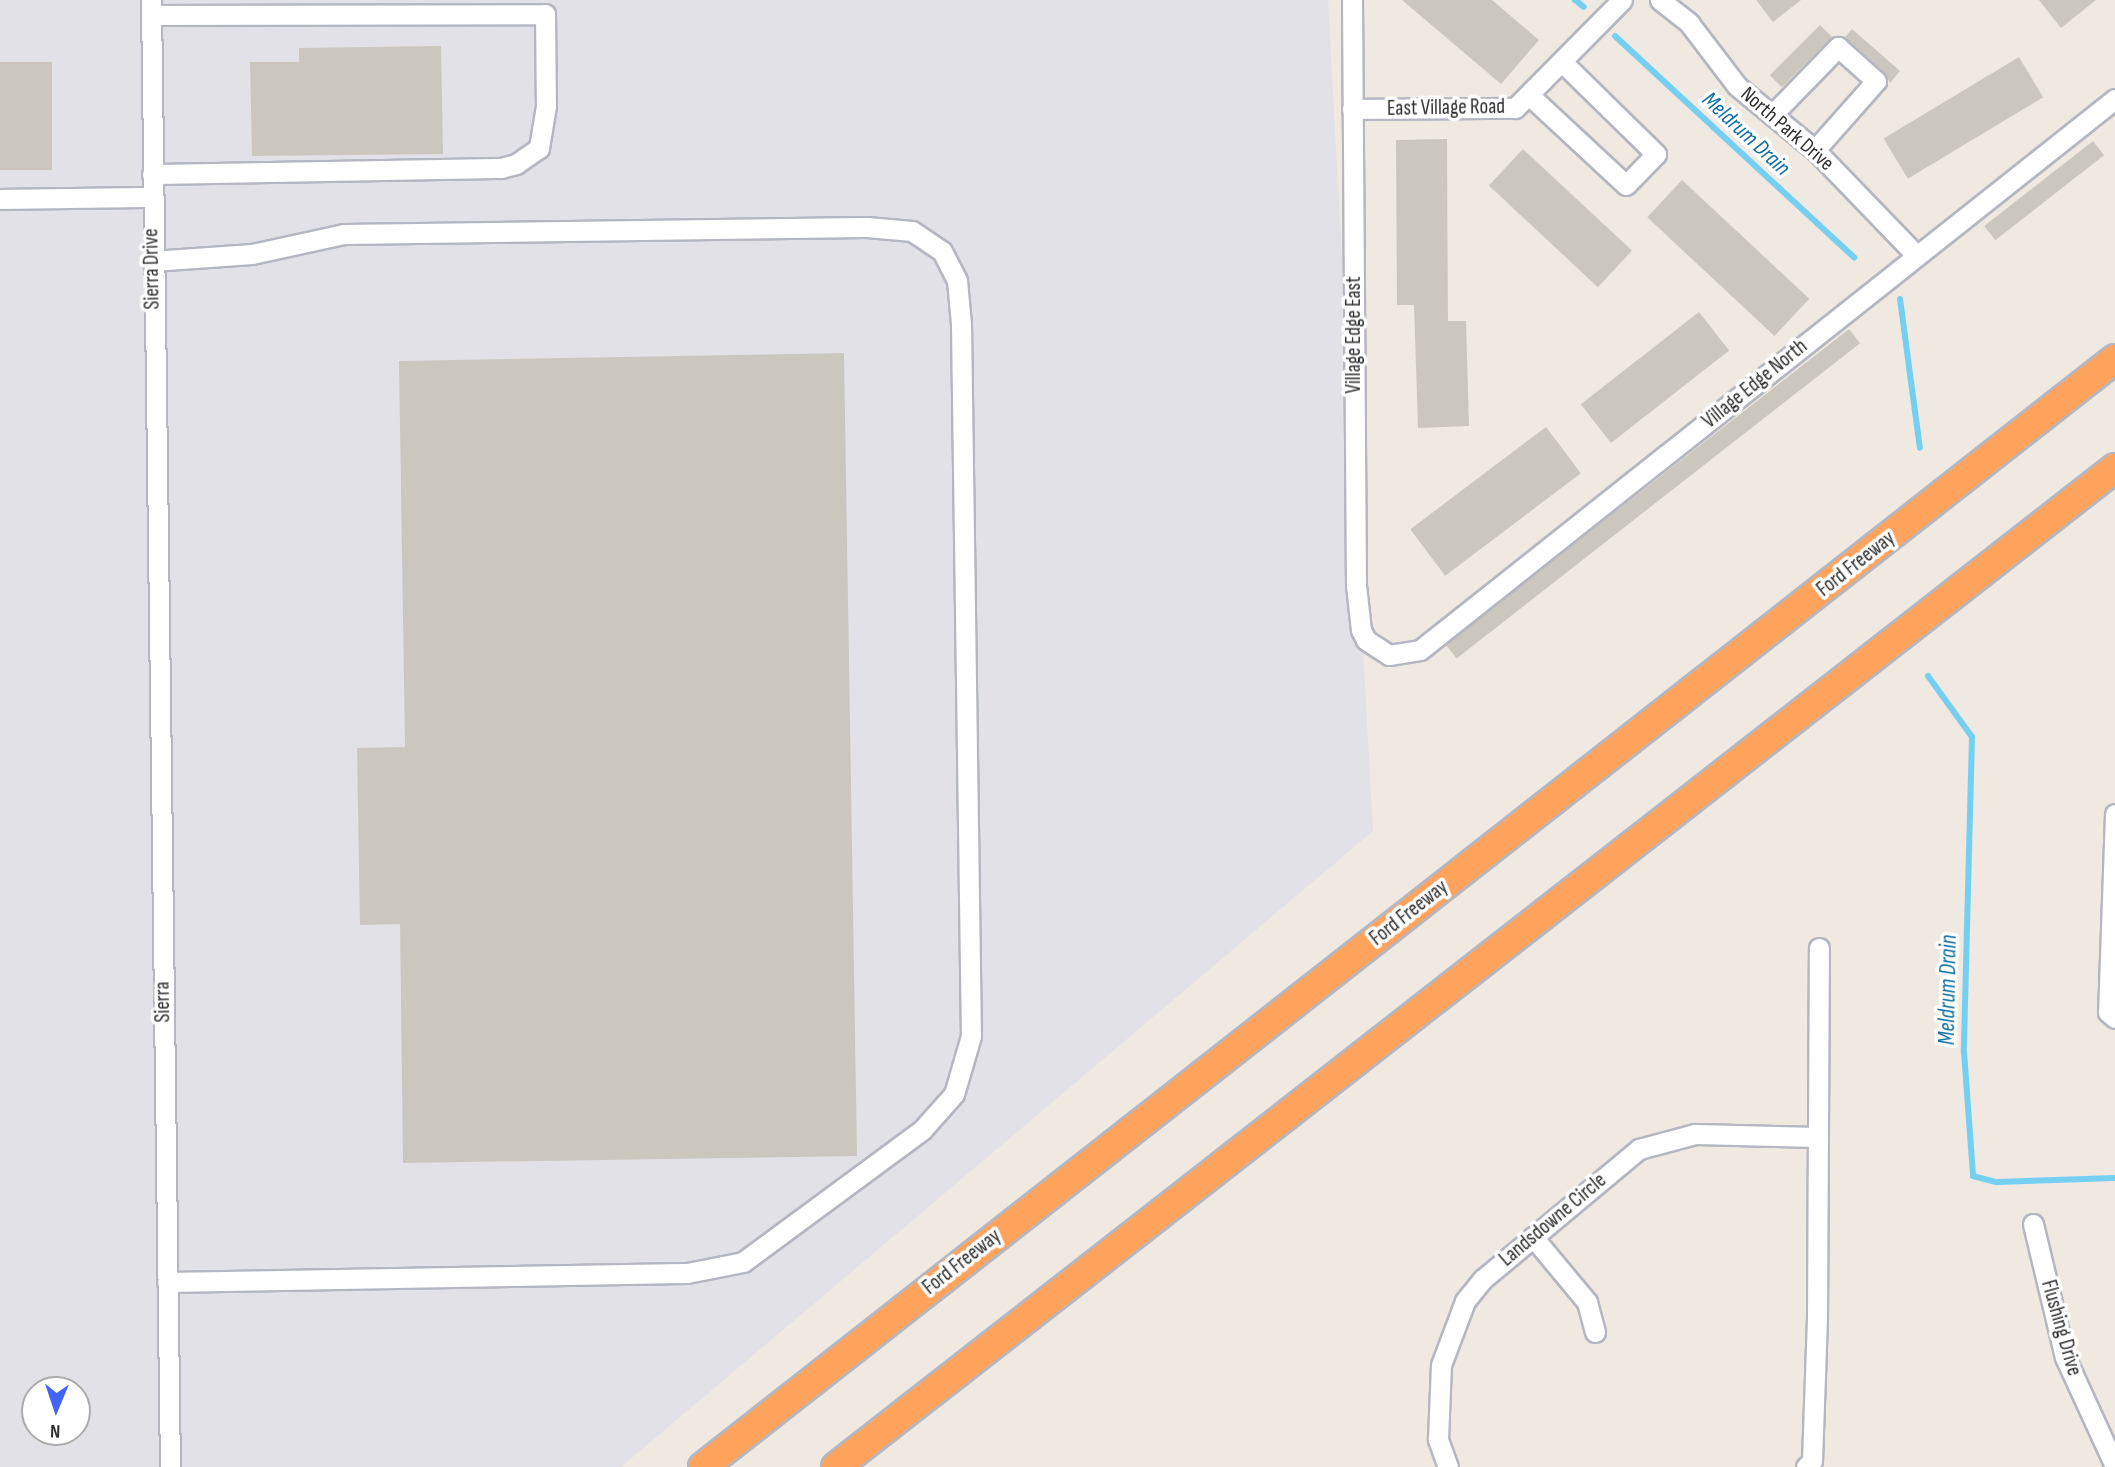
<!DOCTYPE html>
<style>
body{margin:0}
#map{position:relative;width:2115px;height:1467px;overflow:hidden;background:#efe9e1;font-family:"Sofia Sans Condensed",sans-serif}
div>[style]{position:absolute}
.industrial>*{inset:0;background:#e3e1e8}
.stream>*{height:6px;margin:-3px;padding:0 3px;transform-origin:3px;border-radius:3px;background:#75cff0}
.building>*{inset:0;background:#cbc7bf;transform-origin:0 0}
.roads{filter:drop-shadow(2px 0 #b4b7c1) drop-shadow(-2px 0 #b4b7c1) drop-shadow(0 2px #b4b7c1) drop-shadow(0 -2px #b4b7c1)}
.minor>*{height:19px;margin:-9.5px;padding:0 9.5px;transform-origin:9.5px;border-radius:9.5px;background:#fff}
.highway>*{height:28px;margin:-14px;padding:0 14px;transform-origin:14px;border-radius:14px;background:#ffa35c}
span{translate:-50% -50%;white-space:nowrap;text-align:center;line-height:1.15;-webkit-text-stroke:7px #fff;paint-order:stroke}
.street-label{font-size:21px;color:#2e2e2e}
.water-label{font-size:23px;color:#0d6fa3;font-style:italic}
.north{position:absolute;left:21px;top:1376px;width:70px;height:70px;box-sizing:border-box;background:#fff;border:2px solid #ababab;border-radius:50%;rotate:182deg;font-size:19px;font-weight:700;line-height:28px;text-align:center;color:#2e2e2e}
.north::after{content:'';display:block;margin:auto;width:24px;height:32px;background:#4264fb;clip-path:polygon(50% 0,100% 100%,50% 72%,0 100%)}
</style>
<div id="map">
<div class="industrial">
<div style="clip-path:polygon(evenodd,0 0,1328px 0,1373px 831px,621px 1467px,0 1467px,0 0,35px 1390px,77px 1390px,77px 1432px,35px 1432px,35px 1390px)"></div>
</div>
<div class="stream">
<div style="left:1575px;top:0;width:11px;rotate:38deg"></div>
<div style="left:1615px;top:36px;width:326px;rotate:42.8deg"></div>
<div style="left:1900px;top:299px;width:150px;rotate:82.4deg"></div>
<div style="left:1928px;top:676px;width:75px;rotate:54.2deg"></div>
<div style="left:1972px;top:737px;width:315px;rotate:91.5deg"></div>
<div style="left:1964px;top:1052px;width:124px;rotate:85.8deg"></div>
<div style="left:1973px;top:1176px;width:24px;rotate:15deg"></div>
<div style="left:1996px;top:1182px;width:119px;rotate:-1.9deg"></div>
</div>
<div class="building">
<div style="clip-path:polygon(1402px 0,1492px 0,1539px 40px,1501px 84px)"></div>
<div style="clip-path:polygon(1756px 0,1801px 0,1773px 22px)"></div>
<div style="clip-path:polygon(2039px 0,2096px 0,2061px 28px)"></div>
<div style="left:1820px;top:25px;width:17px;height:71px;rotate:45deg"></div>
<div style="clip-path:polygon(1852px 29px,1900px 71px,1890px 83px,1884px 72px,1845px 37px)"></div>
<div style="clip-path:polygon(441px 46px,443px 154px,252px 156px,250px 62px,299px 62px,299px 48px)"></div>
<div style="left:2019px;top:57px;width:47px;height:158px;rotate:59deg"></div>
<div style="left:0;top:62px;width:52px;height:108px"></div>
<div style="clip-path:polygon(1447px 139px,1448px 321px,1466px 321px,1469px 426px,1418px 428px,1414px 305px,1397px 305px,1396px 140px)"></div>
<div style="left:2093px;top:141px;width:18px;height:138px;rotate:52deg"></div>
<div style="left:1523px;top:149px;width:149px;height:50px;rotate:43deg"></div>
<div style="left:1682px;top:180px;width:174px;height:51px;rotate:43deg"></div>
<div style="left:1699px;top:312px;width:49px;height:150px;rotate:52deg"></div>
<div style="left:1849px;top:329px;width:18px;height:512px;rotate:52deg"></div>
<div style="clip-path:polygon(844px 353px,857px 1156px,403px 1163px,400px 924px,360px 925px,357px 748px,405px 747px,399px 361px)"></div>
<div style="left:1546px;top:427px;width:58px;height:170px;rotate:53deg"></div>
</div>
<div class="roads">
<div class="minor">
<div style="left:151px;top:0;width:1467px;rotate:89.26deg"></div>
<div style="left:1352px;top:0;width:585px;rotate:89.61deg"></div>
<div style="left:1356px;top:585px;width:45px;rotate:83.7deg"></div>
<div style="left:1361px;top:630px;width:11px;rotate:63deg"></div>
<div style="left:1366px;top:640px;width:27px;rotate:33deg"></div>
<div style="left:1389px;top:655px;width:31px;rotate:-9deg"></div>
<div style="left:1420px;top:650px;width:887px;rotate:-38.41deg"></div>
<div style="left:1660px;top:0;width:37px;rotate:38deg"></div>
<div style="left:1689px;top:23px;width:79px;rotate:52.7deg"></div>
<div style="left:1737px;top:86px;width:101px;rotate:39.4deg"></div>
<div style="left:1815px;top:150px;width:146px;rotate:46.1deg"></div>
<div style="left:151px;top:15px;width:394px;rotate:-0.1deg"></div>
<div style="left:545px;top:14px;width:92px;rotate:89.4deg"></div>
<div style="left:546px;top:106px;width:43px;rotate:99.5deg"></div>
<div style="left:539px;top:148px;width:28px;rotate:145deg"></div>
<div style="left:516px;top:164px;width:16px;rotate:165deg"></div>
<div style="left:501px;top:168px;width:349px;rotate:179deg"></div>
<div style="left:1529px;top:95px;width:132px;rotate:42.9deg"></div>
<div style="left:1626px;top:185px;width:43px;rotate:-45.9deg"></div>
<div style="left:1656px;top:154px;width:132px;rotate:-135.6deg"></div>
<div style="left:1352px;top:109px;width:163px;rotate:-0.4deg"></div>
<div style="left:1515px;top:108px;width:152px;rotate:-45.3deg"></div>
<div style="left:1772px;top:115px;width:95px;rotate:-45.9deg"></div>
<div style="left:1838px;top:47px;width:51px;rotate:41.8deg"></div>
<div style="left:1876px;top:81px;width:92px;rotate:131.5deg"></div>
<div style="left:0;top:199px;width:152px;rotate:-0.8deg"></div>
<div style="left:152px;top:261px;width:100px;rotate:-4deg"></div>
<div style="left:252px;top:254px;width:94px;rotate:-12.3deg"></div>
<div style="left:344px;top:234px;width:523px;rotate:-0.77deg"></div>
<div style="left:867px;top:227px;width:45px;rotate:5.1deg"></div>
<div style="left:912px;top:231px;width:36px;rotate:34deg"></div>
<div style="left:942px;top:251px;width:33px;rotate:63deg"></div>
<div style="left:957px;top:280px;width:44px;rotate:84.8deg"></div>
<div style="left:961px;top:324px;width:712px;rotate:89.2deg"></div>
<div style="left:971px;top:1036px;width:60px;rotate:106.3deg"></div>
<div style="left:954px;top:1094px;width:48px;rotate:131.6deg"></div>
<div style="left:922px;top:1130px;width:222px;rotate:143.6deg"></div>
<div style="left:743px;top:1262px;width:57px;rotate:168.9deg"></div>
<div style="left:687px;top:1273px;width:520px;rotate:179.01deg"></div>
<div style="left:2115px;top:814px;width:198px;rotate:92deg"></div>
<div style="left:2108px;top:1012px;width:9px;rotate:41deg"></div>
<div style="left:2033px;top:1224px;width:137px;rotate:76.5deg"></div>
<div style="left:2065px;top:1357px;width:120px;rotate:65.4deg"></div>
<div style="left:1533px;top:1237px;width:85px;rotate:50.3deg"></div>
<div style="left:1587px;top:1302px;width:31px;rotate:75deg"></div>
<div style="left:1448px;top:1467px;width:30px;rotate:-110deg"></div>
<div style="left:1438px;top:1439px;width:74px;rotate:-87.7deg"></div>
<div style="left:1441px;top:1365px;width:68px;rotate:-69.4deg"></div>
<div style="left:1465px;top:1301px;width:28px;rotate:-51deg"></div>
<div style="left:1483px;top:1279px;width:203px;rotate:-39.8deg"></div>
<div style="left:1639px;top:1149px;width:58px;rotate:-15deg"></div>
<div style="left:1695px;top:1134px;width:122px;rotate:1.4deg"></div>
<div style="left:1806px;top:1467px;width:8px;rotate:-45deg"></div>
<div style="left:1812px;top:1461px;width:144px;rotate:-88deg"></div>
<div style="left:1817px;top:1317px;width:369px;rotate:-89.7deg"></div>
</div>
<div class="highway">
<div style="left:703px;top:1467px;width:1795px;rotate:-38.12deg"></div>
<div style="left:836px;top:1467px;width:1623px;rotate:-37.99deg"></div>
</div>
</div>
<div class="street-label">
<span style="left:1446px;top:108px;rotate:-1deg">East Village Road</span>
<span style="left:1787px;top:129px;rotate:41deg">North Park Drive</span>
<span style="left:152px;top:269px;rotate:-91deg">Sierra Drive</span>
<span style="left:1354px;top:335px;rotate:-90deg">Village Edge East</span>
<span style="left:1755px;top:384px;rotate:-39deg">Village Edge North</span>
<span style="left:1856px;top:564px;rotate:-38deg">Ford Freeway</span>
<span style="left:1409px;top:913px;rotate:-38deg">Ford Freeway</span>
<span style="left:163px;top:1002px;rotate:-91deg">Sierra</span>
<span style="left:1553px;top:1220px;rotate:-40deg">Landsdowne Circle</span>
<span style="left:962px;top:1262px;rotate:-38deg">Ford Freeway</span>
<span style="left:2061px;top:1328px;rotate:74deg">Flushing Drive</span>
</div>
<div class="water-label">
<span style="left:1746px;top:134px;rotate:43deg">Meldrum Drain</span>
<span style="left:1948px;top:990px;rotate:-89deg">Meldrum Drain</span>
</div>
<div class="north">N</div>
</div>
